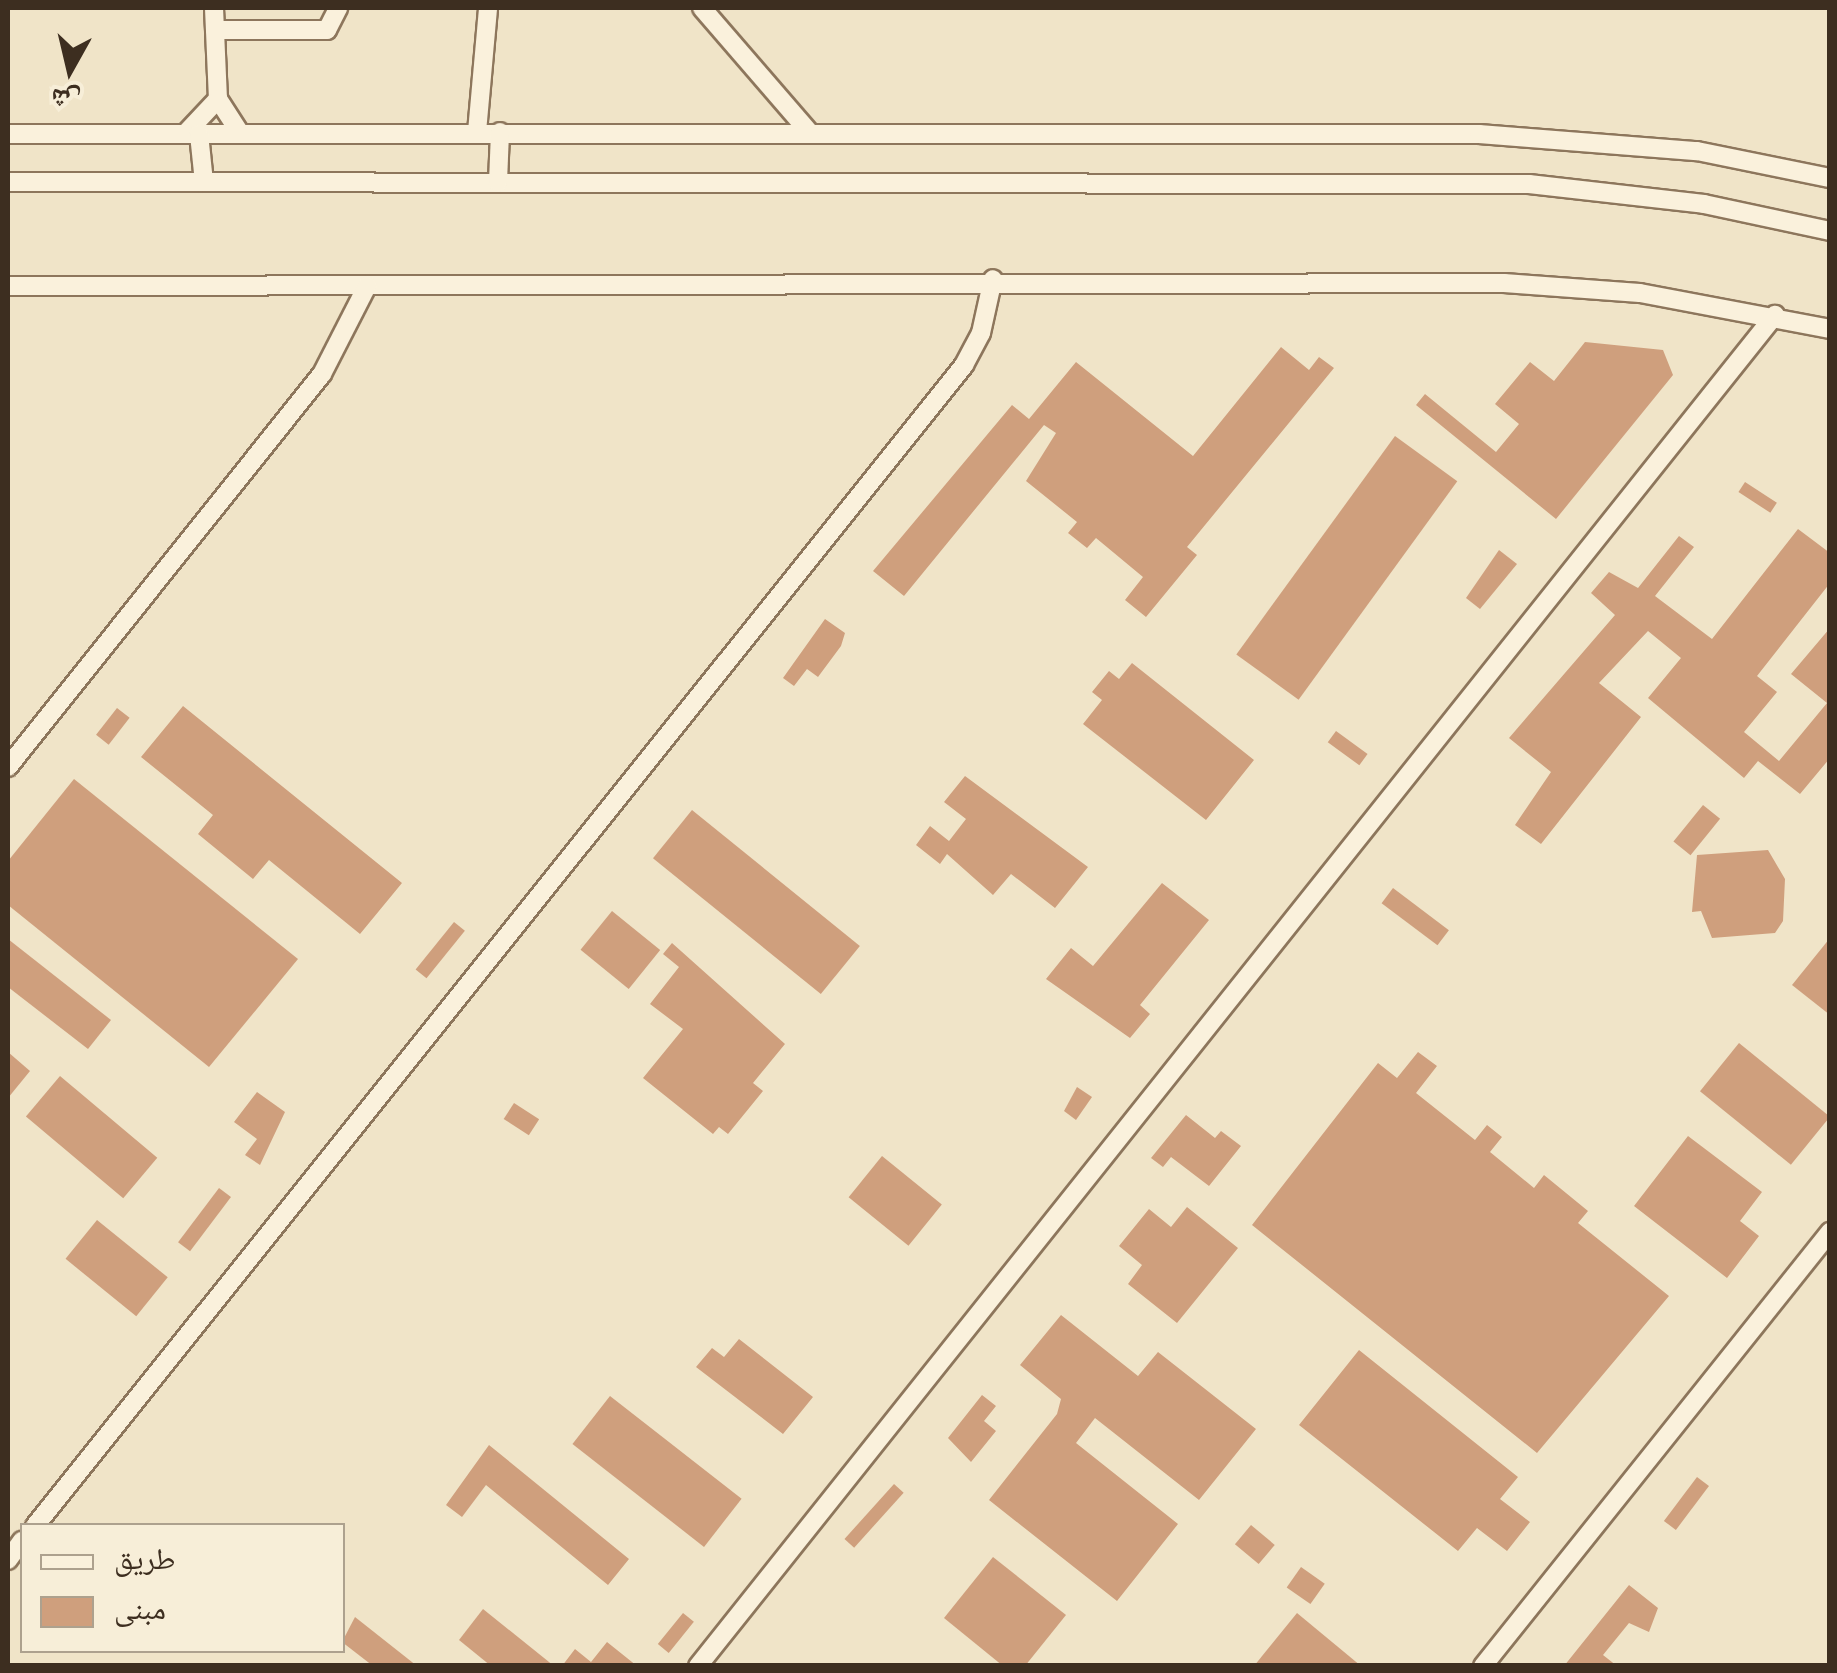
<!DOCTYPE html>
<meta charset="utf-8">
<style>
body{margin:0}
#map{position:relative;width:1837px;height:1673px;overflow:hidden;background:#f0e4c8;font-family:"Crimson Pro","Noto Naskh Arabic",serif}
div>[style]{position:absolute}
.building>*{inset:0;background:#cf9f7d;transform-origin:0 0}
.roads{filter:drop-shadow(2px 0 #8d765c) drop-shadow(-2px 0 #8d765c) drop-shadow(0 2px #8d765c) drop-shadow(0 -2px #8d765c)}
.minor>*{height:18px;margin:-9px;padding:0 9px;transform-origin:9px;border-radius:9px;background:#faf1dc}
span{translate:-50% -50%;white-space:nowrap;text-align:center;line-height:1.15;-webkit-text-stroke:9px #f7eed8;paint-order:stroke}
.frame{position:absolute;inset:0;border:10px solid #3d2e20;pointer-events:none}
.legend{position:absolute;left:20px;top:1523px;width:325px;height:130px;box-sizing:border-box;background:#f7eed8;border:2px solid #ada18e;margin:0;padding:12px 18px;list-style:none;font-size:30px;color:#3d2e20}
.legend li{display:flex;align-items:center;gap:20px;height:50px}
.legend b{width:50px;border:2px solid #ada18e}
.north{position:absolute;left:20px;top:20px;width:100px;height:100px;-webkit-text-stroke:8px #f7eed8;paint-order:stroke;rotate:188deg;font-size:28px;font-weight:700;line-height:40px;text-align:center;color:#3d2e20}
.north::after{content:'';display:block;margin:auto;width:35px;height:45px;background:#3d2e20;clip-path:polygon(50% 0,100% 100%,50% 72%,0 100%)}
</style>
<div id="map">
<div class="building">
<div style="clip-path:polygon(1585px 342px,1663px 350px,1673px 375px,1556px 519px,1416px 405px,1425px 394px,1496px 452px,1519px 424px,1495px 404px,1530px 362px,1554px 381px)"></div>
<div style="clip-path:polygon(1281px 347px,1309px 370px,1319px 357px,1334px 368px,1187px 547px,1197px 555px,1146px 617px,1125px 600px,1143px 577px,1096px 538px,1087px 548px,1068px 533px,1077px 522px,1026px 481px,1056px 433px,1044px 425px,904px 596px,873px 571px,1012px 405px,1029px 419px,1076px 362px,1193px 456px)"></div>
<div style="left:1395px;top:436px;width:77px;height:270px;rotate:36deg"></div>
<div style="left:1745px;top:482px;width:38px;height:12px;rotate:33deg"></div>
<div style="clip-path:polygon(1798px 529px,1830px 553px,1830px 583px,1757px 676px,1777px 692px,1744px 732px,1779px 761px,1827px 703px,1791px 674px,1830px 628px,1830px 758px,1800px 794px,1758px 761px,1744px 778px,1648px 698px,1681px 658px,1648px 631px,1599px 683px,1641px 717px,1541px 844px,1515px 825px,1551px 772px,1509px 738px,1615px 615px,1591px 593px,1609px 572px,1638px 588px,1679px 536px,1694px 547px,1655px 596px,1712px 639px)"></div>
<div style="clip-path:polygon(1499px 550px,1517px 564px,1480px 609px,1466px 598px)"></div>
<div style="clip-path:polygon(825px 619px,845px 633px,841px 646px,818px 677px,807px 669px,794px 686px,783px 678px)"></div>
<div style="clip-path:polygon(1132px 663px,1254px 760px,1206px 820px,1083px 724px,1102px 700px,1092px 692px,1109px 671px,1119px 679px)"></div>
<div style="clip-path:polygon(183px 706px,402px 883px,360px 934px,269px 860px,253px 879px,198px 834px,213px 815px,141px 757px)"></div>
<div style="left:117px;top:708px;width:16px;height:34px;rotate:38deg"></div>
<div style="left:1336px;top:731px;width:39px;height:14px;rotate:36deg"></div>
<div style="clip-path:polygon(965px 776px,1088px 867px,1055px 908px,1011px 874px,993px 895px,947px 854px,940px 864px,916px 845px,930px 826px,949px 841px,966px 819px,944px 802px)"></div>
<div style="clip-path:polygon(74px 779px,298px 959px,209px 1067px,8px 905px,8px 861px)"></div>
<div style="left:1703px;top:805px;width:22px;height:47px;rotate:39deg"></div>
<div style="left:692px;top:810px;width:216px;height:62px;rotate:39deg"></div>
<div style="clip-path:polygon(1768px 850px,1785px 879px,1783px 921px,1775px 933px,1712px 938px,1701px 911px,1692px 912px,1697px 855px)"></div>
<div style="clip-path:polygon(1162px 883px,1209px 920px,1140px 1005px,1150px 1014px,1130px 1038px,1046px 979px,1071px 948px,1093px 966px)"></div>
<div style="left:1393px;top:888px;width:70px;height:19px;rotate:37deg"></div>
<div style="left:612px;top:911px;width:62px;height:50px;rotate:39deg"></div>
<div style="left:454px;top:922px;width:14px;height:61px;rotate:39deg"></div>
<div style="clip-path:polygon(1830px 938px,1830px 1015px,1792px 985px)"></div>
<div style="clip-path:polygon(8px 939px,111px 1020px,88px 1049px,8px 987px)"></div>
<div style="clip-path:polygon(672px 943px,785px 1044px,753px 1083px,763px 1091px,728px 1134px,719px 1127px,713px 1134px,643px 1078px,683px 1029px,650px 1004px,679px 967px,663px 954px)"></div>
<div style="left:1739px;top:1043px;width:117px;height:62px;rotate:39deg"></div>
<div style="clip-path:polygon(8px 1052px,30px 1071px,8px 1098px)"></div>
<div style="clip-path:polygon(1418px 1052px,1437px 1066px,1416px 1093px,1475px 1140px,1487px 1125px,1502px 1137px,1490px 1152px,1534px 1188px,1544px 1175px,1588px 1211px,1578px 1223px,1669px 1296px,1537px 1453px,1252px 1225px,1378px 1063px,1397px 1078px)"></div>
<div style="left:60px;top:1076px;width:127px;height:53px;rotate:40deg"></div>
<div style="clip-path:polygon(1077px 1087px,1092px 1097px,1076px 1120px,1064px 1111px)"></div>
<div style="clip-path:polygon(257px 1092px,285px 1112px,260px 1165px,245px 1155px,257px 1139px,234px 1122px)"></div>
<div style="left:514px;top:1103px;width:30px;height:19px;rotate:33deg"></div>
<div style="clip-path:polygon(1186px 1115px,1215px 1138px,1221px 1131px,1241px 1146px,1209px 1186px,1171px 1157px,1163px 1167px,1151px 1158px)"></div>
<div style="clip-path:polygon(1688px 1136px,1762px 1192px,1740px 1221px,1759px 1236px,1727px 1278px,1634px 1206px)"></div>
<div style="left:882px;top:1156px;width:77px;height:53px;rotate:39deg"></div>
<div style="left:219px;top:1188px;width:15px;height:68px;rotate:37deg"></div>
<div style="clip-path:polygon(1187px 1207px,1238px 1248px,1177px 1323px,1128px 1284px,1142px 1265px,1119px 1246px,1149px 1209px,1171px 1227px)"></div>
<div style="left:97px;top:1220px;width:91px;height:50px;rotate:39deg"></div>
<div style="clip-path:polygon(1061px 1315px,1138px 1376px,1158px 1352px,1256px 1429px,1199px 1500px,1095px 1418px,1076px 1443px,1178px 1524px,1117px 1601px,989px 1500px,1057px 1414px,1061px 1399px,1020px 1365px)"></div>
<div style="clip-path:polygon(739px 1339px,813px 1397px,783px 1434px,696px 1367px,712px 1348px,724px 1357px)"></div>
<div style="clip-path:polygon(1359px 1350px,1518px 1477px,1500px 1499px,1530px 1522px,1507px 1551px,1477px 1528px,1458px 1551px,1299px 1425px)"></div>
<div style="clip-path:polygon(982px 1395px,996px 1406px,984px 1421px,996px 1431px,971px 1462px,948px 1438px)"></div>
<div style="left:610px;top:1396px;width:167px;height:61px;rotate:38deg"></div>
<div style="clip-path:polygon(489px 1445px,629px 1559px,608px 1585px,486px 1485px,462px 1517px,446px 1505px)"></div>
<div style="left:1697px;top:1477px;width:15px;height:55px;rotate:37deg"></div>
<div style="left:894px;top:1484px;width:13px;height:74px;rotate:42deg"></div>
<div style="left:1251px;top:1525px;width:31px;height:25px;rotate:40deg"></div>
<div style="clip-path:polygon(993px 1557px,1066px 1615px,1025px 1666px,1003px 1666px,944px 1618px)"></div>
<div style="left:1301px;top:1567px;width:29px;height:25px;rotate:35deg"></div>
<div style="clip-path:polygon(1629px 1585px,1658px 1608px,1649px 1632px,1629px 1623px,1603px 1655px,1617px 1666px,1564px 1666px)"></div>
<div style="clip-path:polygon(483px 1609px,554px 1666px,491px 1666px,459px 1640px)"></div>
<div style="left:683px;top:1613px;width:14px;height:40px;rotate:39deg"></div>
<div style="clip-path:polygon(1297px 1613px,1361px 1666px,1254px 1666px)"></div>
<div style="clip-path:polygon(355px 1617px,417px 1666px,373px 1666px,342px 1642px)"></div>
<div style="clip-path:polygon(607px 1642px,637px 1666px,562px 1666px,575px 1649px,591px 1662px)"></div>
</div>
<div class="roads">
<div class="minor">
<div style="left:214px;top:8px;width:91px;rotate:87.5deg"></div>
<div style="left:218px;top:99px;width:40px;rotate:57.1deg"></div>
<div style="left:702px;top:8px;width:165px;rotate:49.2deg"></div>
<div style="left:215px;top:30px;width:112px"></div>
<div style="left:327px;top:30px;width:25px;rotate:-63deg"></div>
<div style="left:477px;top:132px;width:124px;rotate:-84.9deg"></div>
<div style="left:186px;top:133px;width:47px;rotate:-46.7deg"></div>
<div style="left:8px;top:134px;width:1471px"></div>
<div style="left:1479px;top:134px;width:219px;rotate:4.5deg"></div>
<div style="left:1697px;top:151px;width:136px;rotate:11.5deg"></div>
<div style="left:199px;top:134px;width:48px;rotate:84.1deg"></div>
<div style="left:8px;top:182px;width:1521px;rotate:0.08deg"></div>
<div style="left:1529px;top:184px;width:176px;rotate:6.5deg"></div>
<div style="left:1704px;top:204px;width:129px;rotate:12.1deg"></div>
<div style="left:498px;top:182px;width:50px;rotate:-87.7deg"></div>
<div style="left:8px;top:286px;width:1496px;rotate:-0.11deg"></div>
<div style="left:1504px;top:283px;width:136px;rotate:4.2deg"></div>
<div style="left:1640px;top:293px;width:193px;rotate:10.7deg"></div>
<div style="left:8px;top:767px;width:503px;rotate:-51.38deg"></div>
<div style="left:322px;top:374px;width:99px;rotate:-62.9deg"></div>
<div style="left:35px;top:1526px;width:1487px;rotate:-51.33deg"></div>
<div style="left:964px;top:365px;width:36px;rotate:-62deg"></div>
<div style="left:981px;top:333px;width:55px;rotate:-77.5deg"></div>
<div style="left:8px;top:1560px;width:24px;rotate:-54deg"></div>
<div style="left:698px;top:1666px;width:1728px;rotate:-51.44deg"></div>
<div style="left:1483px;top:1666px;width:556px;rotate:-51.36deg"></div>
</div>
</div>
<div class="frame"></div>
<ul class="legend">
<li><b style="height:12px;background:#faf1dc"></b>طريق</li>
<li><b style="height:28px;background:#cf9f7d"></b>مبنى</li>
</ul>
<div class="north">ش</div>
</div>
